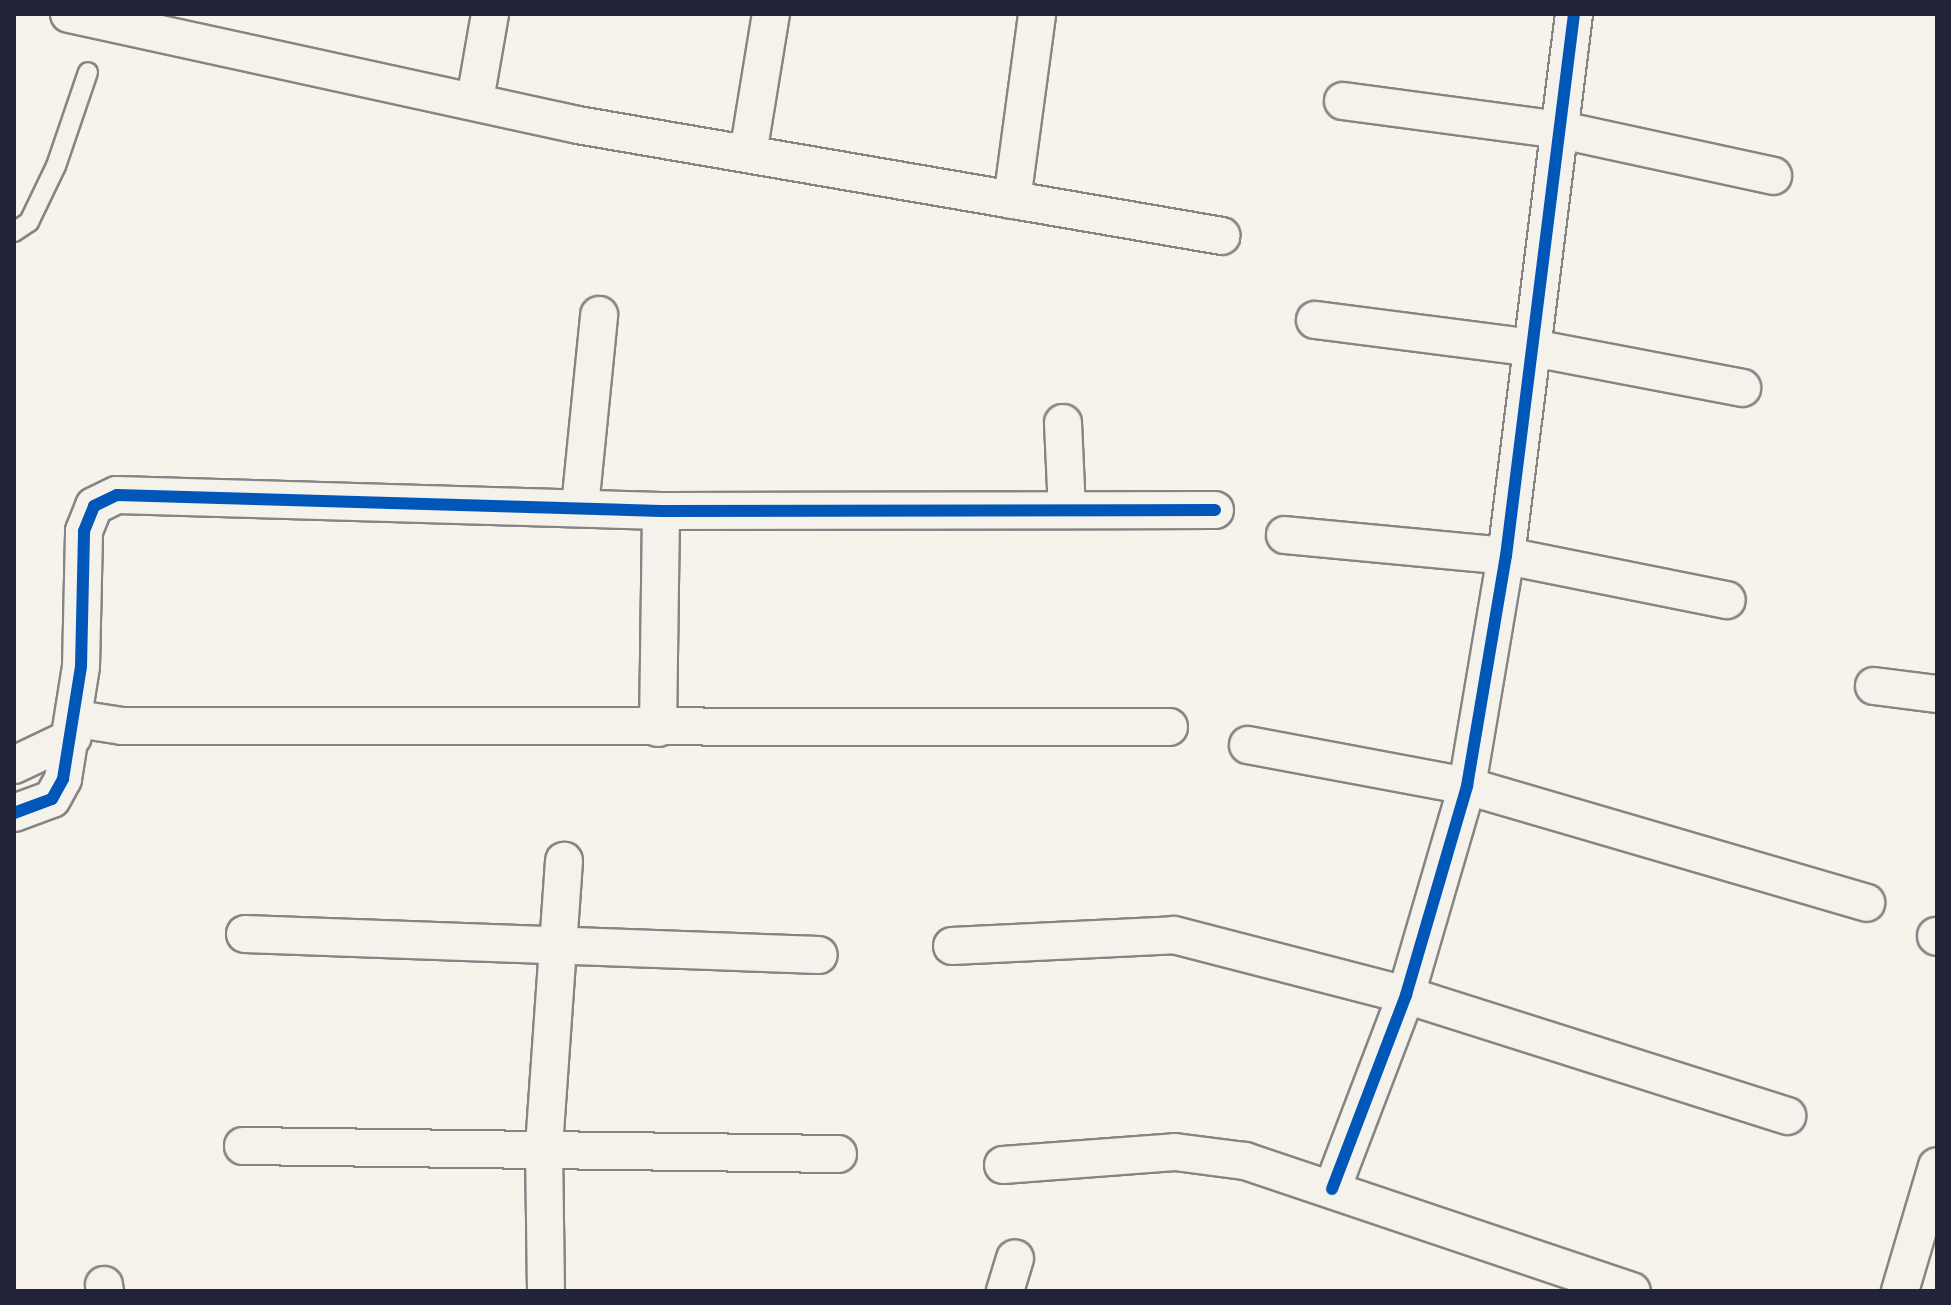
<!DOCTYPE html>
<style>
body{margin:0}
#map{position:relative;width:1951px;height:1305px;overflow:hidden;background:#f7f3ea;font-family:Kalam,sans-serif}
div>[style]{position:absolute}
.roads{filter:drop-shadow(2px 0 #868485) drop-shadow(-2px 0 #868485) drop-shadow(0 2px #868485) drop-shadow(0 -2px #868485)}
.service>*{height:18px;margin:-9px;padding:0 9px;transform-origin:9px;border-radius:9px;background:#f5f2ec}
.minor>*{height:36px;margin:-18px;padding:0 18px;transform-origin:18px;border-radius:18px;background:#f5f2ec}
.cycleway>*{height:12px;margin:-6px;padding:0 6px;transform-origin:6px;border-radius:6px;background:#0057b8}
span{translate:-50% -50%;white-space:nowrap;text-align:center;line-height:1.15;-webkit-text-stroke:8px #fcf5e5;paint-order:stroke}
.frame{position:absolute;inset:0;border:16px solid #22223b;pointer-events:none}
</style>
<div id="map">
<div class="roads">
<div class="service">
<div style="left:14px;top:232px;width:18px;rotate:-34deg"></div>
<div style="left:29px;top:222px;width:62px;rotate:-64.3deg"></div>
<div style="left:56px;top:166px;width:99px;rotate:-71.2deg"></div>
</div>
<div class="minor">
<div style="left:69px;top:14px;width:521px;rotate:12.3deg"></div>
<div style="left:578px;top:125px;width:653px;rotate:9.78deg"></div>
<div style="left:475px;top:100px;width:87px;rotate:-80.1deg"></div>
<div style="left:1343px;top:101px;width:220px;rotate:7.6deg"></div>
<div style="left:1561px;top:130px;width:217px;rotate:12.2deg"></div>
<div style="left:748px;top:154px;width:142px;rotate:-80.7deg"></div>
<div style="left:1012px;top:200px;width:188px;rotate:-82.3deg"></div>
<div style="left:1315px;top:320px;width:220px;rotate:7.3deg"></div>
<div style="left:1533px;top:348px;width:213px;rotate:10.8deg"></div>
<div style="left:1063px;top:423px;width:87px;rotate:87.4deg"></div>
<div style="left:580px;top:507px;width:193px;rotate:-84.3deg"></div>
<div style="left:1285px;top:535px;width:222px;rotate:5.4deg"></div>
<div style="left:1506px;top:556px;width:225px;rotate:11.3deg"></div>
<div style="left:1874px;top:686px;width:64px;rotate:7.2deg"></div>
<div style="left:77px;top:719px;width:46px;rotate:8.8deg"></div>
<div style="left:122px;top:726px;width:1047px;rotate:0.05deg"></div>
<div style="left:658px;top:728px;width:217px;rotate:-89.2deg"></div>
<div style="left:1248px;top:745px;width:223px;rotate:10.6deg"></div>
<div style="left:1467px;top:786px;width:416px;rotate:16.3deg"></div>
<div style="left:14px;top:765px;width:65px;rotate:-25.4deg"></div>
<div style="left:14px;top:813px;width:40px;rotate:-20.2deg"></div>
<div style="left:52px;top:799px;width:23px;rotate:-61deg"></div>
<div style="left:63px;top:779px;width:114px;rotate:-80.9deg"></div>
<div style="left:81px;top:666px;width:135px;rotate:-88.7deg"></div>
<div style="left:84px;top:531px;width:27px;rotate:-68deg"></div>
<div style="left:94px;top:506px;width:25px;rotate:-26deg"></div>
<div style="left:117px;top:495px;width:544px;rotate:1.68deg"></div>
<div style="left:661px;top:511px;width:554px;rotate:-0.1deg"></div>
<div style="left:245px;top:934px;width:574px;rotate:2.1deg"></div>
<div style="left:1936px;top:936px;width:1px;rotate:45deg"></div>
<div style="left:952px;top:946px;width:222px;rotate:-2.8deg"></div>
<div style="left:1174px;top:935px;width:240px;rotate:14.5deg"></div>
<div style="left:1406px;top:995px;width:400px;rotate:17.6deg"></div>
<div style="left:243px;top:1146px;width:595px;rotate:0.77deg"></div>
<div style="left:1003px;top:1165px;width:172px;rotate:-4.3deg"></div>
<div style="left:1175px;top:1152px;width:71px;rotate:7.3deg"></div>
<div style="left:1245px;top:1161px;width:408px;rotate:18.6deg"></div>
<div style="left:1332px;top:1189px;width:208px;rotate:-69.1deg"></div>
<div style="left:1406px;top:995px;width:218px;rotate:-73.7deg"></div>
<div style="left:1467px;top:786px;width:233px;rotate:-80.4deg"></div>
<div style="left:1506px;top:556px;width:546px;rotate:-82.85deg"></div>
<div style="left:104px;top:1285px;width:6px;rotate:81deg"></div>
<div style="left:546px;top:1291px;width:144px;rotate:-90.8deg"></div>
<div style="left:544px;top:1147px;width:287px;rotate:-86deg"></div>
<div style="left:1005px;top:1291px;width:34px;rotate:-73deg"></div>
<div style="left:1900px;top:1291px;width:130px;rotate:-73.5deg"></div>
</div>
</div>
<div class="cycleway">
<div style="left:14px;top:813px;width:40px;rotate:-20.2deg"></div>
<div style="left:52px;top:799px;width:23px;rotate:-61deg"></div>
<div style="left:63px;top:779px;width:114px;rotate:-80.9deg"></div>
<div style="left:81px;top:666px;width:135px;rotate:-88.7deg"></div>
<div style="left:84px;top:531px;width:27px;rotate:-68deg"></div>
<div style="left:94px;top:506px;width:25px;rotate:-26deg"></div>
<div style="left:117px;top:495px;width:544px;rotate:1.68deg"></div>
<div style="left:661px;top:511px;width:554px;rotate:-0.1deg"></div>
<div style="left:1332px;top:1189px;width:208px;rotate:-69.1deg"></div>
<div style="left:1406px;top:995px;width:218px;rotate:-73.7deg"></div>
<div style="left:1467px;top:786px;width:233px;rotate:-80.4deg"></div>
<div style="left:1506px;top:556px;width:546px;rotate:-82.85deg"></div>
</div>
<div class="frame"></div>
</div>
